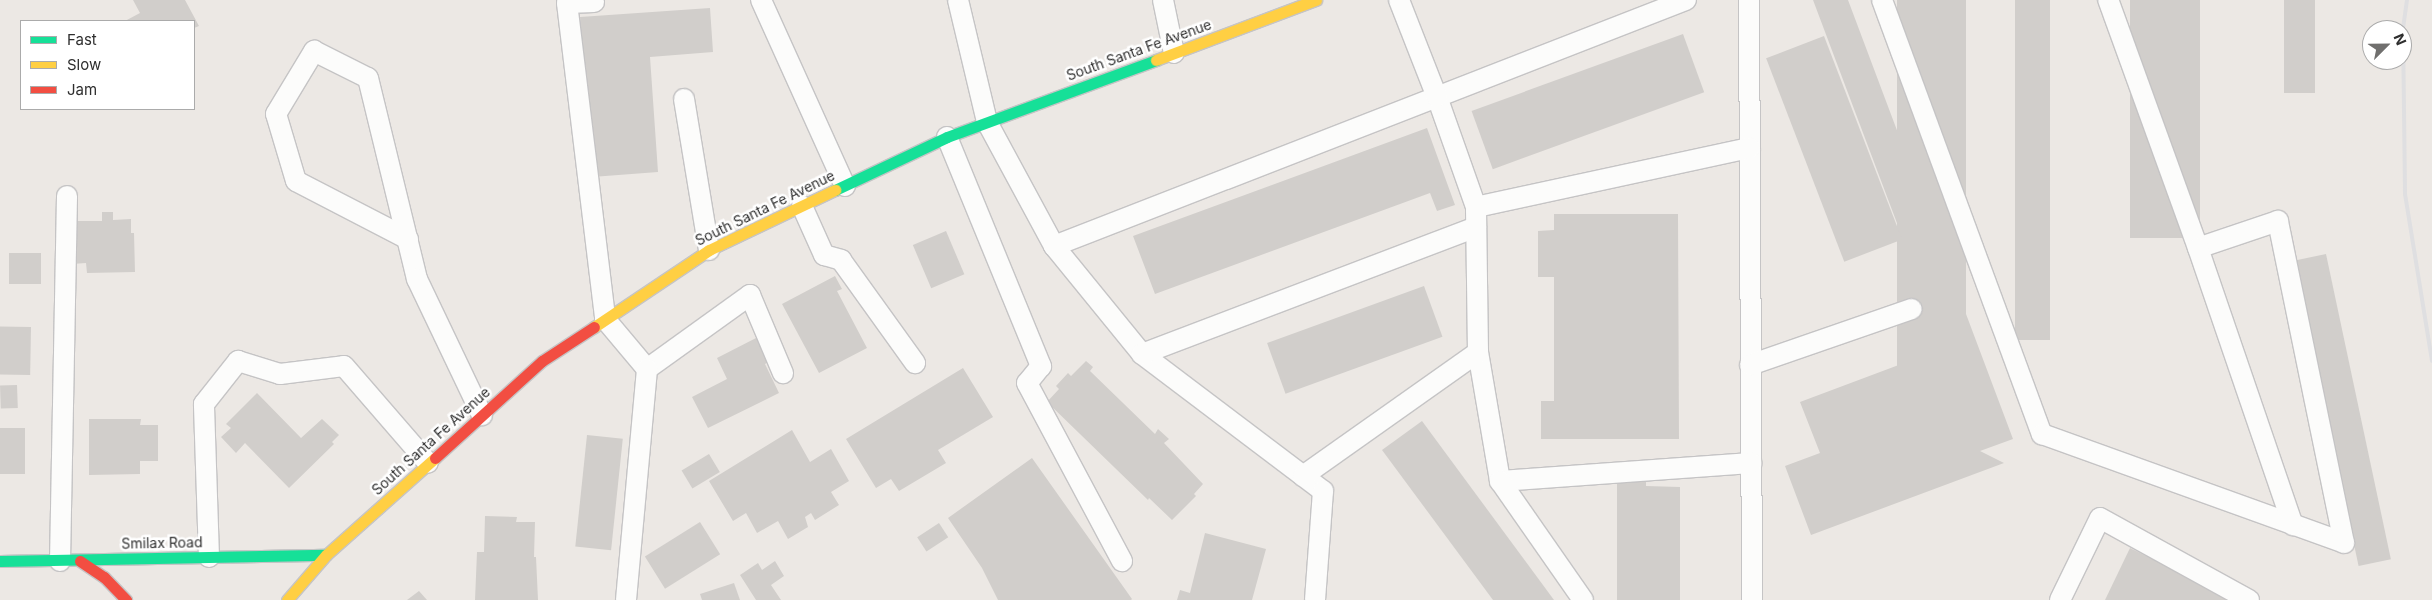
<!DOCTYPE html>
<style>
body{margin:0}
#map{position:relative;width:2432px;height:600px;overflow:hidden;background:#ece8e4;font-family:Inter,sans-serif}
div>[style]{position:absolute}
.building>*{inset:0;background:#d1cecb;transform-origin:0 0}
.roads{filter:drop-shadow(1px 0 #c5c4c5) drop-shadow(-1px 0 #c5c4c5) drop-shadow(0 1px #c5c4c5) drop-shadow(0 -1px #c5c4c5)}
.lane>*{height:20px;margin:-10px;padding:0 10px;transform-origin:10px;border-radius:10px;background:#fcfcfb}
.fast>*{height:11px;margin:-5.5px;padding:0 5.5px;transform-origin:5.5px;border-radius:5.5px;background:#16e098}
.slow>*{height:11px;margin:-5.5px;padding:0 5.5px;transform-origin:5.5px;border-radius:5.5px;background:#ffcf43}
.jam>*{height:11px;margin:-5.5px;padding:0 5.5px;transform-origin:5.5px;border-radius:5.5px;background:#f24e42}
.rail>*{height:4px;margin:-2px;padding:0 2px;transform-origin:2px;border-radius:2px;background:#dfdfe1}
span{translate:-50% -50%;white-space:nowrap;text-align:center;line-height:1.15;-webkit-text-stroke:5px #fff;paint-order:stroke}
.street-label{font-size:14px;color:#2e2e2e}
.legend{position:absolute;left:20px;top:20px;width:175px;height:90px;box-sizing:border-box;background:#fff;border:1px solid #ababab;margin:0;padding:6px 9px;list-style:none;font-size:15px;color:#2e2e2e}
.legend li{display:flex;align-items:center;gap:10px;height:25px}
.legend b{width:25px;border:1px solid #ababab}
.north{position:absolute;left:2362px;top:20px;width:50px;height:50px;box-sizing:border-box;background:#fff;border:1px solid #ababab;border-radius:50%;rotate:67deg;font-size:14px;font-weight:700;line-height:20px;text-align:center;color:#2e2e2e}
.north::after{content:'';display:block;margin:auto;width:18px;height:22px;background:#706f6e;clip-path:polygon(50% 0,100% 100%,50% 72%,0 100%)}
</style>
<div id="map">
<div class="building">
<div style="clip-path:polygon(133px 0,185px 0,199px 26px,194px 28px,194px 21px,125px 21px,140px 13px)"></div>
<div style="clip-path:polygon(1813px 0,1848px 0,2013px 439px,1980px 451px,2004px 463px,1811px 535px,1785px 466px,1820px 453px,1800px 402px,1944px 348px)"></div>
<div style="left:1897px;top:0;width:69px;height:443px"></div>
<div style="left:2015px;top:0;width:35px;height:340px"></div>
<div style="left:2130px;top:0;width:70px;height:238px"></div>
<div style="left:2284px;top:0;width:31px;height:93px"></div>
<div style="clip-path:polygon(710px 8px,713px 52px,650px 57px,658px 172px,592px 177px,580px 17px)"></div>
<div style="left:1683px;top:34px;width:62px;height:225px;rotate:70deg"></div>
<div style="left:1824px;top:36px;width:218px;height:62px;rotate:69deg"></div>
<div style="clip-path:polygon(1427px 128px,1455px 205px,1437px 211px,1430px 193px,1155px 294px,1133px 236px)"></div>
<div style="clip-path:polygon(102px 212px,113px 212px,113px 220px,131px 219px,131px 233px,134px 233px,135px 272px,87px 273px,86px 263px,72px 264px,72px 221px,102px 221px)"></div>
<div style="clip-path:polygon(1554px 214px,1678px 214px,1679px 439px,1541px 439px,1541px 401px,1554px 401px,1554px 277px,1538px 277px,1538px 231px,1554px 230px)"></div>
<div style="left:946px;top:231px;width:47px;height:36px;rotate:67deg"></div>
<div style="left:9px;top:253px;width:32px;height:31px"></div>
<div style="left:2326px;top:254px;width:312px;height:33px;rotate:78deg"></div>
<div style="clip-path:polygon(835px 276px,842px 289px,837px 291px,867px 348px,819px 373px,782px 304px)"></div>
<div style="left:1424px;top:286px;width:54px;height:167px;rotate:70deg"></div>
<div style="left:31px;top:327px;width:48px;height:31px;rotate:91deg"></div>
<div style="clip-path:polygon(758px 337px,770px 361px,765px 364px,779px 393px,708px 428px,692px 397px,727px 379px,717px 358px)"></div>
<div style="clip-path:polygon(1086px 361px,1093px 367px,1090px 371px,1155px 434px,1158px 429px,1169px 439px,1164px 443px,1203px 484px,1194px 494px,1196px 496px,1172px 520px,1149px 498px,1148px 500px,1047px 402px,1059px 389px,1056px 386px,1068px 373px,1071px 376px)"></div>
<div style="clip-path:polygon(963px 368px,993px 417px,938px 450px,946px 463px,899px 491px,891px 479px,876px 488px,846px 439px)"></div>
<div style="left:17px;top:385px;width:23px;height:17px;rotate:88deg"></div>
<div style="clip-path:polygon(257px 393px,301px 438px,322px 419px,339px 435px,332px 442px,334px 444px,289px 488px,245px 443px,236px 453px,221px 437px,231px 428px,226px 424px)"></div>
<div style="clip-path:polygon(89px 419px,141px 419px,140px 425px,158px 425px,158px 461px,140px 461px,140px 474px,89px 475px)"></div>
<div style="clip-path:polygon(1422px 421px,1554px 600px,1493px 600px,1382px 450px)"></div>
<div style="left:0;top:428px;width:25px;height:46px"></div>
<div style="clip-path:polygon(792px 430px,810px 462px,831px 449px,849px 481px,831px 492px,839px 505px,815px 520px,811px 513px,805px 517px,808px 527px,788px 539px,778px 521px,757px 533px,746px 513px,733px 521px,709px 481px)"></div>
<div style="left:587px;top:435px;width:36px;height:112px;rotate:6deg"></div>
<div style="left:709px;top:454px;width:21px;height:32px;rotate:59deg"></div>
<div style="clip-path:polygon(1032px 458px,1132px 599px,1131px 600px,998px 600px,982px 568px,948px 518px)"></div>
<div style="clip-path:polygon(1617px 482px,1646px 482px,1646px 486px,1680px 487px,1680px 600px,1617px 600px)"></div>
<div style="clip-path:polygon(485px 516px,517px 517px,516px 522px,535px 522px,534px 557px,536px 557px,538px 600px,475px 600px,477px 552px,484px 552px)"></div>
<div style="left:700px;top:522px;width:38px;height:65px;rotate:58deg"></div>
<div style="left:939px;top:523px;width:17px;height:26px;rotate:57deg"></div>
<div style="clip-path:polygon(1205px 533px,1266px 549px,1252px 600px,1177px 600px,1180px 590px,1190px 593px)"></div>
<div style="clip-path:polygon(2130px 548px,2229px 597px,2232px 600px,2105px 600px)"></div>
<div style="clip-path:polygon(775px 561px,784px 576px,771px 585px,781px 600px,756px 600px,740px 575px,758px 563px,762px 570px)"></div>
<div style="clip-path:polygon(734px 583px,740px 600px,702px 600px,700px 594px)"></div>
<div style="clip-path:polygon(419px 591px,427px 600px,407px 600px)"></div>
</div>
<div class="roads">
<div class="lane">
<div style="left:761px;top:0;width:204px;rotate:65.7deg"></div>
<div style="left:958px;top:0;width:125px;rotate:76.6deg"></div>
<div style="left:987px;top:122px;width:141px;rotate:61.6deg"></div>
<div style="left:1054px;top:246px;width:678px;rotate:-21.27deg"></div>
<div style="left:1163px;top:0;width:54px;rotate:78.3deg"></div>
<div style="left:1749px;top:0;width:600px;rotate:89.71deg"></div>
<div style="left:1882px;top:0;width:463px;rotate:69.8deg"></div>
<div style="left:2042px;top:434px;width:321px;rotate:19.8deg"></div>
<div style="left:2344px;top:543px;width:329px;rotate:-101.6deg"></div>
<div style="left:2278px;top:221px;width:84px;rotate:161.4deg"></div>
<div style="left:2198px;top:248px;width:264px;rotate:-109.9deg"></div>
<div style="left:594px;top:2px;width:27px;rotate:178deg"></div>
<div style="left:567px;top:3px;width:318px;rotate:83.1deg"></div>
<div style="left:605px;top:319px;width:65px;rotate:50deg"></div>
<div style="left:647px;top:369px;width:127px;rotate:-35.7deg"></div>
<div style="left:750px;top:295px;width:85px;rotate:67.1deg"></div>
<div style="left:684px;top:99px;width:153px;rotate:80.6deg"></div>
<div style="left:947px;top:137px;width:248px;rotate:67.7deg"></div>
<div style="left:1041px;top:366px;width:22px;rotate:129deg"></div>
<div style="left:1027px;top:383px;width:202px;rotate:61.9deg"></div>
<div style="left:802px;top:206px;width:54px;rotate:65.8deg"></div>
<div style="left:824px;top:255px;width:18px;rotate:16deg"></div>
<div style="left:841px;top:260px;width:127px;rotate:54.3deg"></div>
<div style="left:1476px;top:207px;width:280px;rotate:-12.2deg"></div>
<div style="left:408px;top:239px;width:126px;rotate:-152.6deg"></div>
<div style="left:296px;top:181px;width:70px;rotate:-106.6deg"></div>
<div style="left:276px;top:114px;width:74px;rotate:-58.9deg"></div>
<div style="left:314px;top:51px;width:60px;rotate:26.6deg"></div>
<div style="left:368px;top:78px;width:207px;rotate:76.3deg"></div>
<div style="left:417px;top:279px;width:151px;rotate:64.5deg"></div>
<div style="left:1054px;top:246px;width:139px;rotate:50.8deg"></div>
<div style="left:1142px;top:354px;width:227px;rotate:37.1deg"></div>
<div style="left:1323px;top:491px;width:109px;rotate:94.2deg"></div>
<div style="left:2198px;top:248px;width:293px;rotate:71.1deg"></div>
<div style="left:1478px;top:352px;width:131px;rotate:80.3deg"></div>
<div style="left:1500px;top:481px;width:252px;rotate:-4.1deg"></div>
<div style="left:1142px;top:354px;width:357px;rotate:-20.8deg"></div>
<div style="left:1750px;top:365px;width:171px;rotate:-19.1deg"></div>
<div style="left:1303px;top:476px;width:214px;rotate:-35.3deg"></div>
<div style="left:1478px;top:352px;width:145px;rotate:-90.8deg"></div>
<div style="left:1476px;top:207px;width:117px;rotate:-109.5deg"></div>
<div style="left:1437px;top:97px;width:104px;rotate:-111.4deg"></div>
<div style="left:1500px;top:481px;width:145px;rotate:55.1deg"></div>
<div style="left:209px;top:557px;width:153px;rotate:-91.9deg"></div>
<div style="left:204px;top:404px;width:55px;rotate:-51.7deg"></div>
<div style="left:238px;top:361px;width:44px;rotate:17.2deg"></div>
<div style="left:280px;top:374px;width:64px;rotate:-7.1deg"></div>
<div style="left:344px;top:366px;width:128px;rotate:49.1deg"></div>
<div style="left:60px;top:561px;width:365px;rotate:-88.9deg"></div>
<div style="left:626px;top:600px;width:232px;rotate:-84.8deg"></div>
<div style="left:2060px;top:600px;width:91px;rotate:-64deg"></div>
<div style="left:2100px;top:518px;width:170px;rotate:28.8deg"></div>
</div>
<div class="fast">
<div style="left:835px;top:190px;width:124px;rotate:-25.3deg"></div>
<div style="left:947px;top:137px;width:223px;rotate:-20.2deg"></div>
<div style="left:0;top:561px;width:326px;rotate:-1.1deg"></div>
</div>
<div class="slow">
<div style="left:1156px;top:60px;width:171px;rotate:-20.6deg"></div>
<div style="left:594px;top:327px;width:138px;rotate:-33.8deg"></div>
<div style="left:709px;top:250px;width:140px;rotate:-25.5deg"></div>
<div style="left:287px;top:600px;width:60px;rotate:-49.1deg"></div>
<div style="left:326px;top:555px;width:146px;rotate:-41.7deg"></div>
</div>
<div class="jam">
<div style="left:435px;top:458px;width:144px;rotate:-42.2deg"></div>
<div style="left:542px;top:361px;width:62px;rotate:-33.2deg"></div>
<div style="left:80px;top:561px;width:29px;rotate:34deg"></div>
<div style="left:104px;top:577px;width:32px;rotate:46deg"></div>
</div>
</div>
<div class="rail">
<div style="left:2407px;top:0;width:28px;rotate:98deg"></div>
<div style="left:2403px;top:28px;width:166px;rotate:89.3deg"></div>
<div style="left:2405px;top:194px;width:169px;rotate:80.8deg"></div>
</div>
<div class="street-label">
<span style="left:1139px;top:50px;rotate:-20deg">South Santa Fe Avenue</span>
<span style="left:765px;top:208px;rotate:-26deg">South Santa Fe Avenue</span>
<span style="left:431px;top:441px;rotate:-42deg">South Santa Fe Avenue</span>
<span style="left:162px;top:543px;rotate:-1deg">Smilax Road</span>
</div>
<ul class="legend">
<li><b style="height:6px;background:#16e098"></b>Fast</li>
<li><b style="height:6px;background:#ffcf43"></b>Slow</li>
<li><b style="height:6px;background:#f24e42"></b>Jam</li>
</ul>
<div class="north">N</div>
</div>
